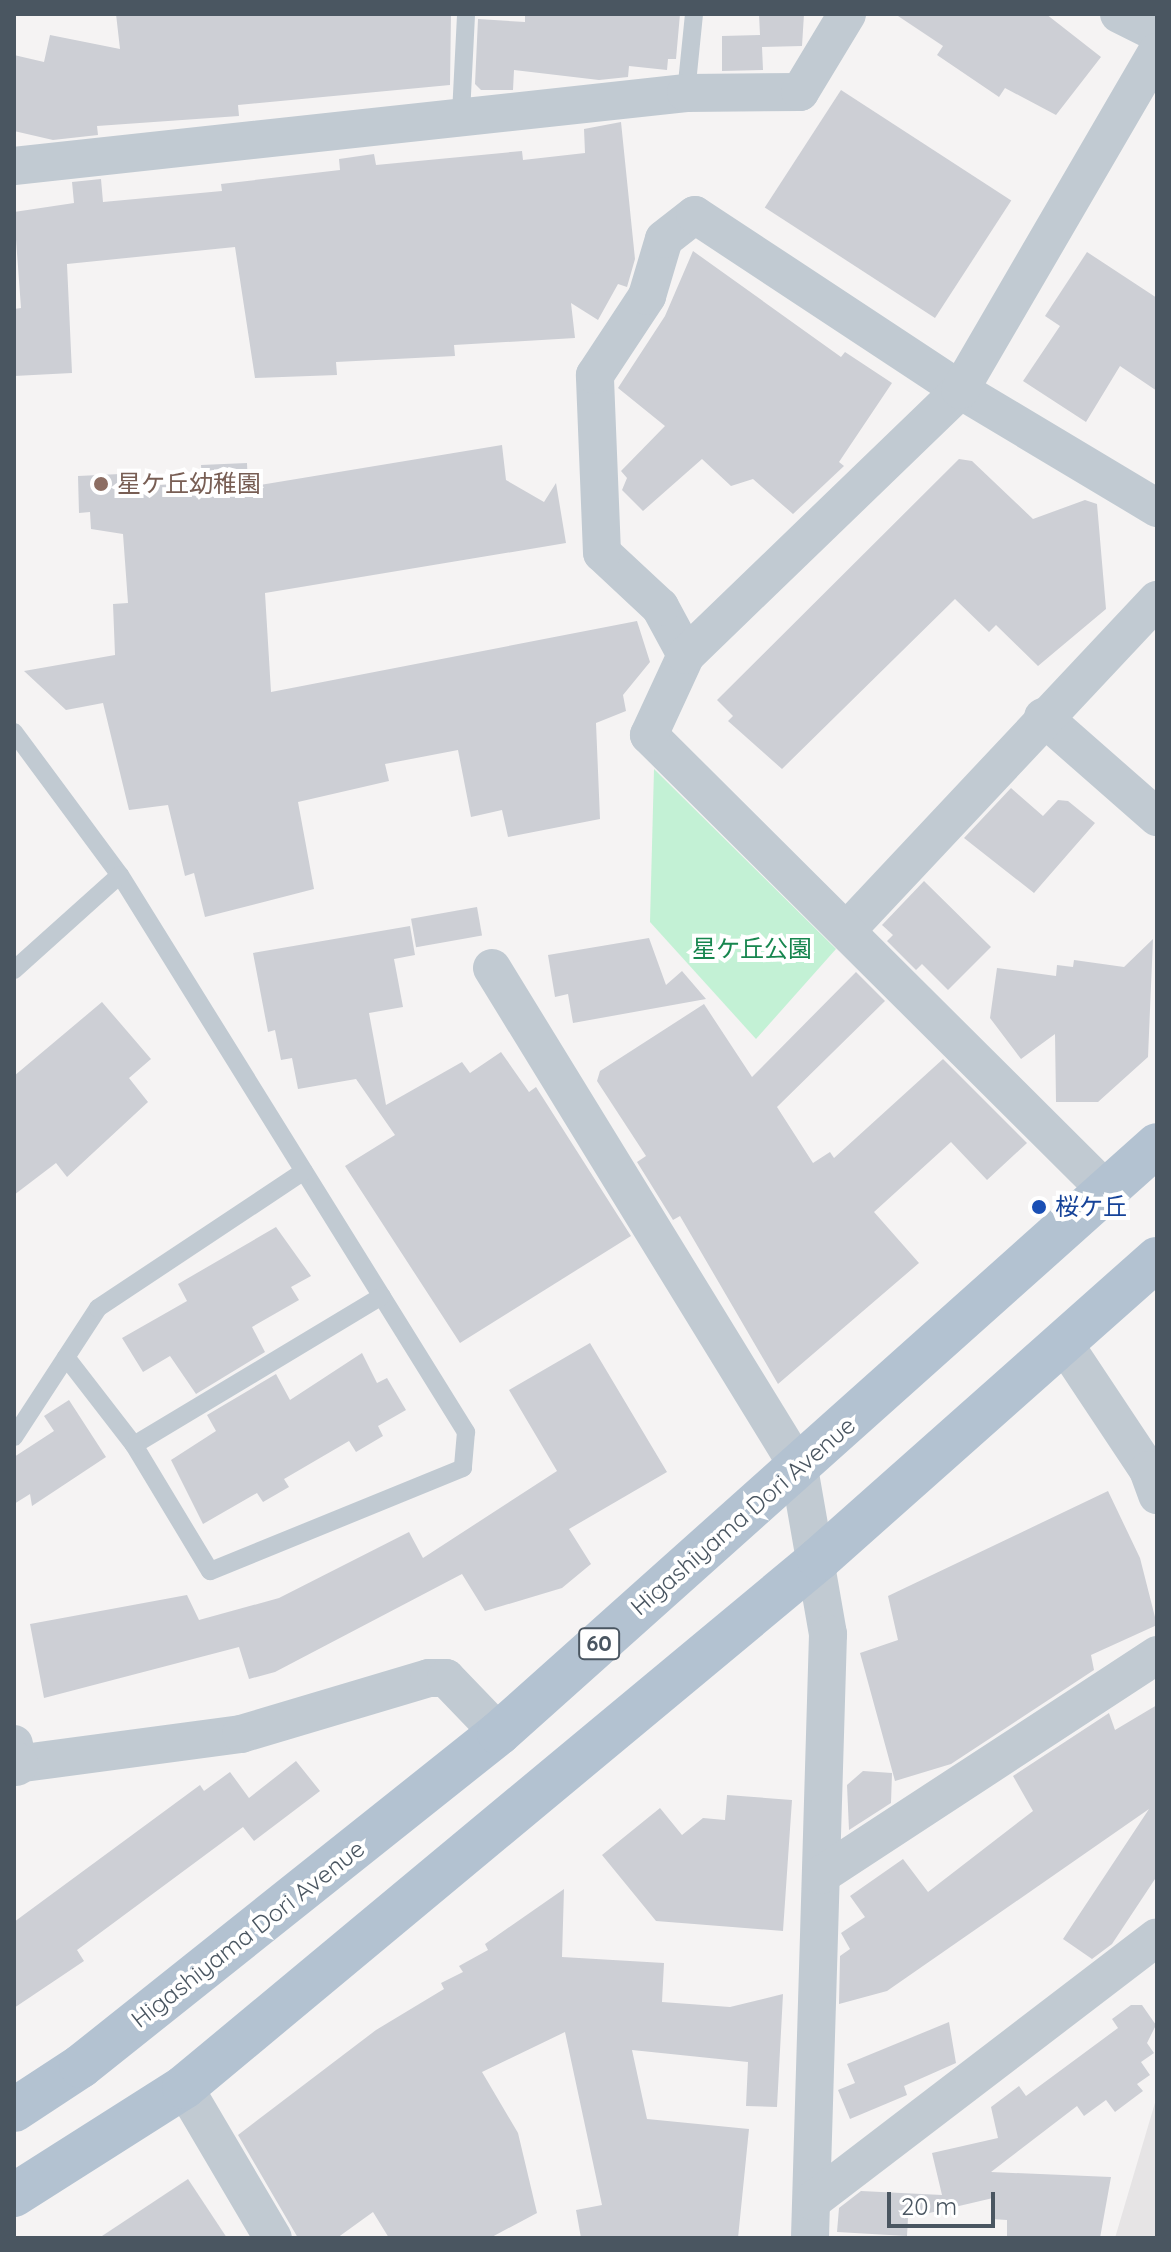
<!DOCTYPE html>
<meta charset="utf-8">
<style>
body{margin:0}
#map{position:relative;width:1171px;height:2252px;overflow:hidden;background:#f5f3f3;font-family:Quicksand,"Noto Sans JP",sans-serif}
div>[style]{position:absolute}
.education>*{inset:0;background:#e6e4e5}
.green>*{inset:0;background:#c3f1d5}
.building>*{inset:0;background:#cdcfd5;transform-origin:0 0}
.service>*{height:18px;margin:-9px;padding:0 9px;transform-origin:9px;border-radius:9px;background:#c1cad2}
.minor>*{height:38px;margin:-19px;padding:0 19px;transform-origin:19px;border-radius:19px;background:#c1cad2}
.tertiary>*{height:44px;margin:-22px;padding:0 22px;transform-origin:22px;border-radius:22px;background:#c1cad2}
.primary>*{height:44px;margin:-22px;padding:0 22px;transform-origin:22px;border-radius:22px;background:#b3c2d1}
.dots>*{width:22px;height:22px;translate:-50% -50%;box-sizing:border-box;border:4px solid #fff;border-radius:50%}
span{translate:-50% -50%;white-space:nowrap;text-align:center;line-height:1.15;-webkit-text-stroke:8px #fff;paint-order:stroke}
.shield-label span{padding:2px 6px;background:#fff;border:2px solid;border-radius:6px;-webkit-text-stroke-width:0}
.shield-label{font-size:22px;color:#4a5661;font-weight:700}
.education-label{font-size:24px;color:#785e54}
.left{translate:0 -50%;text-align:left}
.park-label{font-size:24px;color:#17864f}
.transit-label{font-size:24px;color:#164399}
.street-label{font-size:24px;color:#4a5661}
.frame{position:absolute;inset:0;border:16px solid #4a5661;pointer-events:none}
.scale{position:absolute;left:887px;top:2192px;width:108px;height:36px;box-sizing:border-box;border:4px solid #4a5661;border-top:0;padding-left:10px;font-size:24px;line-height:28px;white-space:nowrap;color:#4a5661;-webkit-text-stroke:6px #fff;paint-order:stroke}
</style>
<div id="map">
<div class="education">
<div style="clip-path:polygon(1157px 2096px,1157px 2238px,1115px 2238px)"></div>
</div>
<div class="green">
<div style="clip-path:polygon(654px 769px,836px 949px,756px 1039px,650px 922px)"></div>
</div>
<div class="building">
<div style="clip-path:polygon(116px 14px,451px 14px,450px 85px,238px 105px,239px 116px,97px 126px,98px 135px,53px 140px,14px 131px,14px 55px,44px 62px,50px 35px,120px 49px)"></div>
<div style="clip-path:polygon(525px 14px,680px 14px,676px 59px,668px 59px,667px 70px,629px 66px,628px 77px,599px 80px,514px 70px,513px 90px,481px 90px,475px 84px,478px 19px,525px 22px)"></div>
<div style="clip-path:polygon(759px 14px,804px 14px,802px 46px,762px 47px,763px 70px,722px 71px,722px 36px,760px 35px)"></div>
<div style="clip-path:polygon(895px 14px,1046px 14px,1101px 57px,1056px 115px,1005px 88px,999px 97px,937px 55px,943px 46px)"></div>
<div style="left:841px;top:90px;width:203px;height:140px;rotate:33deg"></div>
<div style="clip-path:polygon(621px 122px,635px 259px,627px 287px,618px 284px,598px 320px,571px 303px,575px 338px,454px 345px,455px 356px,336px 362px,337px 375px,255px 378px,235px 247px,67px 264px,72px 373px,14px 376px,14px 309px,21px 308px,14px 212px,74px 203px,72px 182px,101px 179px,103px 202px,222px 191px,221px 184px,340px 170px,339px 159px,374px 154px,376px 165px,522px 151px,523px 160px,585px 153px,584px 129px)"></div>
<div style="clip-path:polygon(693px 251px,841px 357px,845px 352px,892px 383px,839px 462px,844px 466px,793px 514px,753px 479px,731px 486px,702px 459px,643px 511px,622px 490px,627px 478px,621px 471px,665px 426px,618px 388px,665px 316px)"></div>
<div style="clip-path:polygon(1087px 252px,1157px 298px,1157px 391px,1120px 366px,1086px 422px,1023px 381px,1060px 326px,1045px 316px)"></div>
<div style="clip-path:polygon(502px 445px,506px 480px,544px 502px,556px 483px,566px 543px,265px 593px,271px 692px,637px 621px,650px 662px,623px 695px,626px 711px,596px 723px,600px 819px,508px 837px,502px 810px,471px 817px,458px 750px,385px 764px,389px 781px,298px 802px,314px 889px,205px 917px,194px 873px,185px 876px,168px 805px,129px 810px,103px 703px,66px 710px,24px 671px,115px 655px,113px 604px,128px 603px,123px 534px,91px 529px,90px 512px,79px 513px,78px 476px,120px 474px,120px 488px,202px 482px,201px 465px,247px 463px,248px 487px)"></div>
<div style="clip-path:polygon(959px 459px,972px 461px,1033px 519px,1085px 500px,1097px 504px,1106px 609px,1038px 666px,996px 625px,989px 632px,955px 599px,782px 769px,728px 721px,733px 716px,717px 700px)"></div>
<div style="clip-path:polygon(1011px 788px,1043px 816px,1058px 800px,1068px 801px,1095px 823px,1034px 893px,964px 838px)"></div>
<div style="clip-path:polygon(924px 881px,991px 947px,948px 990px,922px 964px,916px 970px,887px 941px,893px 935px,882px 925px)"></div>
<div style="left:477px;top:907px;width:29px;height:67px;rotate:80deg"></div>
<div style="clip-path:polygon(410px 926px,415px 955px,394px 959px,403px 1007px,369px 1013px,386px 1105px,462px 1062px,470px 1073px,501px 1052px,529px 1092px,536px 1087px,631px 1236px,460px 1343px,345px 1166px,395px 1135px,356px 1079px,298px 1089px,292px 1058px,281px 1060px,275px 1030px,268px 1032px,253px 953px)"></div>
<div style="clip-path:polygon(649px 938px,666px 985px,682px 971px,706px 999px,573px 1023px,568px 994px,555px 997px,548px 955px)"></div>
<div style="clip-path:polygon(1153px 939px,1148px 1057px,1098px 1102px,1056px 1102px,1055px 1034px,1021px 1059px,990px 1018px,997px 968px,1056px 976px,1057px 965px,1073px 967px,1074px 960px,1124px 967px)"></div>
<div style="clip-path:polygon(856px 972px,885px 1001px,777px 1107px,813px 1163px,830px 1152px,834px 1158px,943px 1059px,1027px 1143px,987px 1180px,951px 1142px,874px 1212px,919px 1263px,778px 1384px,680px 1216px,673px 1220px,637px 1162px,646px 1156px,597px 1081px,600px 1071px,704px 1004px,752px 1077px)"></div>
<div style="clip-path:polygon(102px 1002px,151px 1059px,129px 1078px,148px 1102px,67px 1177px,56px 1163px,14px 1195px,14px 1076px)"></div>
<div style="clip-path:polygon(276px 1227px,311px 1276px,291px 1287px,299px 1300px,252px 1327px,265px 1352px,196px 1394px,170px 1356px,143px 1372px,122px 1338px,187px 1301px,178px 1284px)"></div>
<div style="clip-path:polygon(590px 1343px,667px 1472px,569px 1529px,591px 1564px,562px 1588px,485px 1611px,462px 1574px,275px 1672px,249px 1679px,239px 1647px,44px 1698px,30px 1624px,187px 1595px,199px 1620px,279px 1598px,409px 1532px,423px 1558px,557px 1471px,509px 1390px)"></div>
<div style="clip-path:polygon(362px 1353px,377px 1383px,387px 1378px,406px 1410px,378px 1426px,383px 1436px,356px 1452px,349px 1441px,284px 1479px,289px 1487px,263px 1502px,257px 1493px,203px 1524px,171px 1460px,216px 1431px,207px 1415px,276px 1374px,290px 1400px)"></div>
<div style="clip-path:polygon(69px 1400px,106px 1457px,32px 1506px,30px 1494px,14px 1504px,14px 1457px,54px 1431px,44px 1416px)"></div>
<div style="clip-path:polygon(1108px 1491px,1140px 1558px,1157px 1625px,1091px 1655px,1094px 1670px,951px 1764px,895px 1781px,860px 1653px,898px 1640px,888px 1596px)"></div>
<div style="clip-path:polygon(1157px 1705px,1157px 1876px,1112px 1944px,1092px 1959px,1063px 1939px,1149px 1809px,887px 1991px,839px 2004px,840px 1956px,850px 1949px,841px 1933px,865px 1917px,850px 1896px,903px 1859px,928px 1892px,1033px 1811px,1013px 1776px,1109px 1713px,1115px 1730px)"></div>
<div style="clip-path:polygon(296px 1761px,320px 1791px,254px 1841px,243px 1827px,77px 1950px,84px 1961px,14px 2008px,14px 1922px,200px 1785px,204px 1791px,230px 1772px,249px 1798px)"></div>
<div style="clip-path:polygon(863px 1771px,892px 1773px,891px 1803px,849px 1830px,847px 1785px)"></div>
<div style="clip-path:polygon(727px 1795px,792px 1800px,783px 1931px,656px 1921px,602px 1855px,660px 1808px,682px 1835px,703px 1818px,725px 1820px)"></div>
<div style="clip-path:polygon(564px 1889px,562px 1957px,664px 1963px,662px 2002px,730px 2007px,783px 1994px,777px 2107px,746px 2106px,748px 2062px,632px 2050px,647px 2119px,749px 2129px,738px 2238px,581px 2238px,576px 2210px,602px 2205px,565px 2032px,482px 2072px,518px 2133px,537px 2213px,490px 2238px,389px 2238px,373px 2212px,337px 2238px,298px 2238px,238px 2135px,376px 2030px,444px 1989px,441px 1983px,463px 1972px,459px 1966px,488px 1950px,485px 1944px)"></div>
<div style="clip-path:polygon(1131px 2005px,1142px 2005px,1156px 2025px,1147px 2043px,1154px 2053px,1141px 2062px,1150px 2075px,1137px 2084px,1143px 2091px,1115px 2112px,1106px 2100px,1084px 2116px,1077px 2106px,991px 2172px,1111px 2177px,1100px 2238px,1007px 2238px,1007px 2220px,992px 2219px,993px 2198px,908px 2218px,907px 2236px,837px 2232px,839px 2208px,861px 2191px,942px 2195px,932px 2153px,998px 2138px,991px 2107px,1019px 2086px,1026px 2096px,1118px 2028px,1112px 2019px)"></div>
<div style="clip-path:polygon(949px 2022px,956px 2063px,904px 2086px,907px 2095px,850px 2119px,838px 2090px,855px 2083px,847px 2064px)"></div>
<div style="clip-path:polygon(188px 2179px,227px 2238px,99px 2238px)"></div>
</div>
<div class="service">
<div style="left:686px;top:93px;width:79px;rotate:-84.2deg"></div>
<div style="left:461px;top:114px;width:100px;rotate:-87.1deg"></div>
<div style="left:14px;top:732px;width:178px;rotate:53.5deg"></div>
<div style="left:120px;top:875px;width:656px;rotate:58.15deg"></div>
<div style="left:466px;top:1432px;width:36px;rotate:95deg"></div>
<div style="left:463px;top:1468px;width:273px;rotate:157.8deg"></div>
<div style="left:210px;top:1571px;width:147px;rotate:-121.1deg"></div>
<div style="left:134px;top:1445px;width:111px;rotate:-127.7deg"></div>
<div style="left:14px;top:970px;width:142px;rotate:-41.9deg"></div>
<div style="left:14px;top:1437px;width:154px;rotate:-56.9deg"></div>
<div style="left:98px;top:1308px;width:247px;rotate:-33.6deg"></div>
<div style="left:134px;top:1445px;width:289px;rotate:-31deg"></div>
</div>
<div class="minor">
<div style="left:1119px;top:14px;width:42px;rotate:26.6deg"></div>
<div style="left:14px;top:166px;width:676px;rotate:-6.2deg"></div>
<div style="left:686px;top:93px;width:114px;rotate:-0.5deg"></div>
<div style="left:800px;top:92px;width:91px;rotate:-58.9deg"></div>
<div style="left:686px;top:655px;width:55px;rotate:-118.4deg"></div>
<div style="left:660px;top:607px;width:79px;rotate:-137deg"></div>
<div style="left:602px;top:553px;width:178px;rotate:-92.3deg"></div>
<div style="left:595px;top:375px;width:95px;rotate:-56.6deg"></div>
<div style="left:647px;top:296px;width:59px;rotate:-73.4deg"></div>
<div style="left:664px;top:239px;width:39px;rotate:-38deg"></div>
<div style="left:695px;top:215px;width:318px;rotate:33.4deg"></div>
<div style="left:960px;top:390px;width:230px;rotate:30.9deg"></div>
<div style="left:1043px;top:717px;width:152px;rotate:41.3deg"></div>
<div style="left:847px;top:930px;width:453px;rotate:-46.8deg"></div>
<div style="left:492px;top:968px;width:587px;rotate:58.45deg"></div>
<div style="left:799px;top:1468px;width:169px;rotate:80.1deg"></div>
<div style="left:828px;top:1634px;width:604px;rotate:91.71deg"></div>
<div style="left:1106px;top:1190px;width:645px;rotate:-135.13deg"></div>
<div style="left:649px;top:735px;width:88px;rotate:-65.2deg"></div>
<div style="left:686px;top:655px;width:381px;rotate:-44deg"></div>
<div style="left:960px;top:390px;width:391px;rotate:-59.8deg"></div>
<div style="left:1063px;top:1342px;width:154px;rotate:56.4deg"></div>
<div style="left:1148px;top:1470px;width:27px;rotate:70deg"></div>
<div style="left:14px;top:1744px;width:20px;rotate:84deg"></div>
<div style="left:16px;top:1764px;width:227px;rotate:-7.6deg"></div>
<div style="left:241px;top:1734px;width:196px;rotate:-16.6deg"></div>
<div style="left:429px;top:1678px;width:17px"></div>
<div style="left:446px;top:1678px;width:76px;rotate:46.1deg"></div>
<div style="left:821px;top:1875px;width:402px;rotate:-33.2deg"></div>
<div style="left:184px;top:2087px;width:175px;rotate:59.5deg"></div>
<div style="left:812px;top:2201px;width:434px;rotate:-37.4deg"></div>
</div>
<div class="tertiary">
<div style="left:14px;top:1764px;width:2px"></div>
</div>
<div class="primary">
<div style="left:14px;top:2110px;width:80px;rotate:-33.3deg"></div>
<div style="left:81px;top:2066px;width:534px;rotate:-38.54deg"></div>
<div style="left:499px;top:1733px;width:882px;rotate:-41.78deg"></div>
<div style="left:14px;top:2195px;width:201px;rotate:-32.4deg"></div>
<div style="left:184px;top:2087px;width:826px;rotate:-39.74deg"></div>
<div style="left:819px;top:1559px;width:452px;rotate:-41.6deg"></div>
</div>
<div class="dots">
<div style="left:101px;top:484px;background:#8d6e63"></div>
<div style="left:1039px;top:1207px;background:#1a4fb4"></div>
</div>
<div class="shield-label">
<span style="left:599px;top:1644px">60</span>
</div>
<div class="education-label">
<span class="left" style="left:117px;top:484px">星ケ丘幼稚園</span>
</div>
<div class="park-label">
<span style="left:752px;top:949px">星ケ丘公園</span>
</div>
<div class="transit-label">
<span class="left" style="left:1055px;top:1207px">桜ケ丘</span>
</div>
<div class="street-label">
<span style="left:743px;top:1516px;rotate:-41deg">Higashiyama Dori Avenue</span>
<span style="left:248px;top:1934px;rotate:-38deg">Higashiyama Dori Avenue</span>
</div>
<div class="frame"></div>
<div class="scale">20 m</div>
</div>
